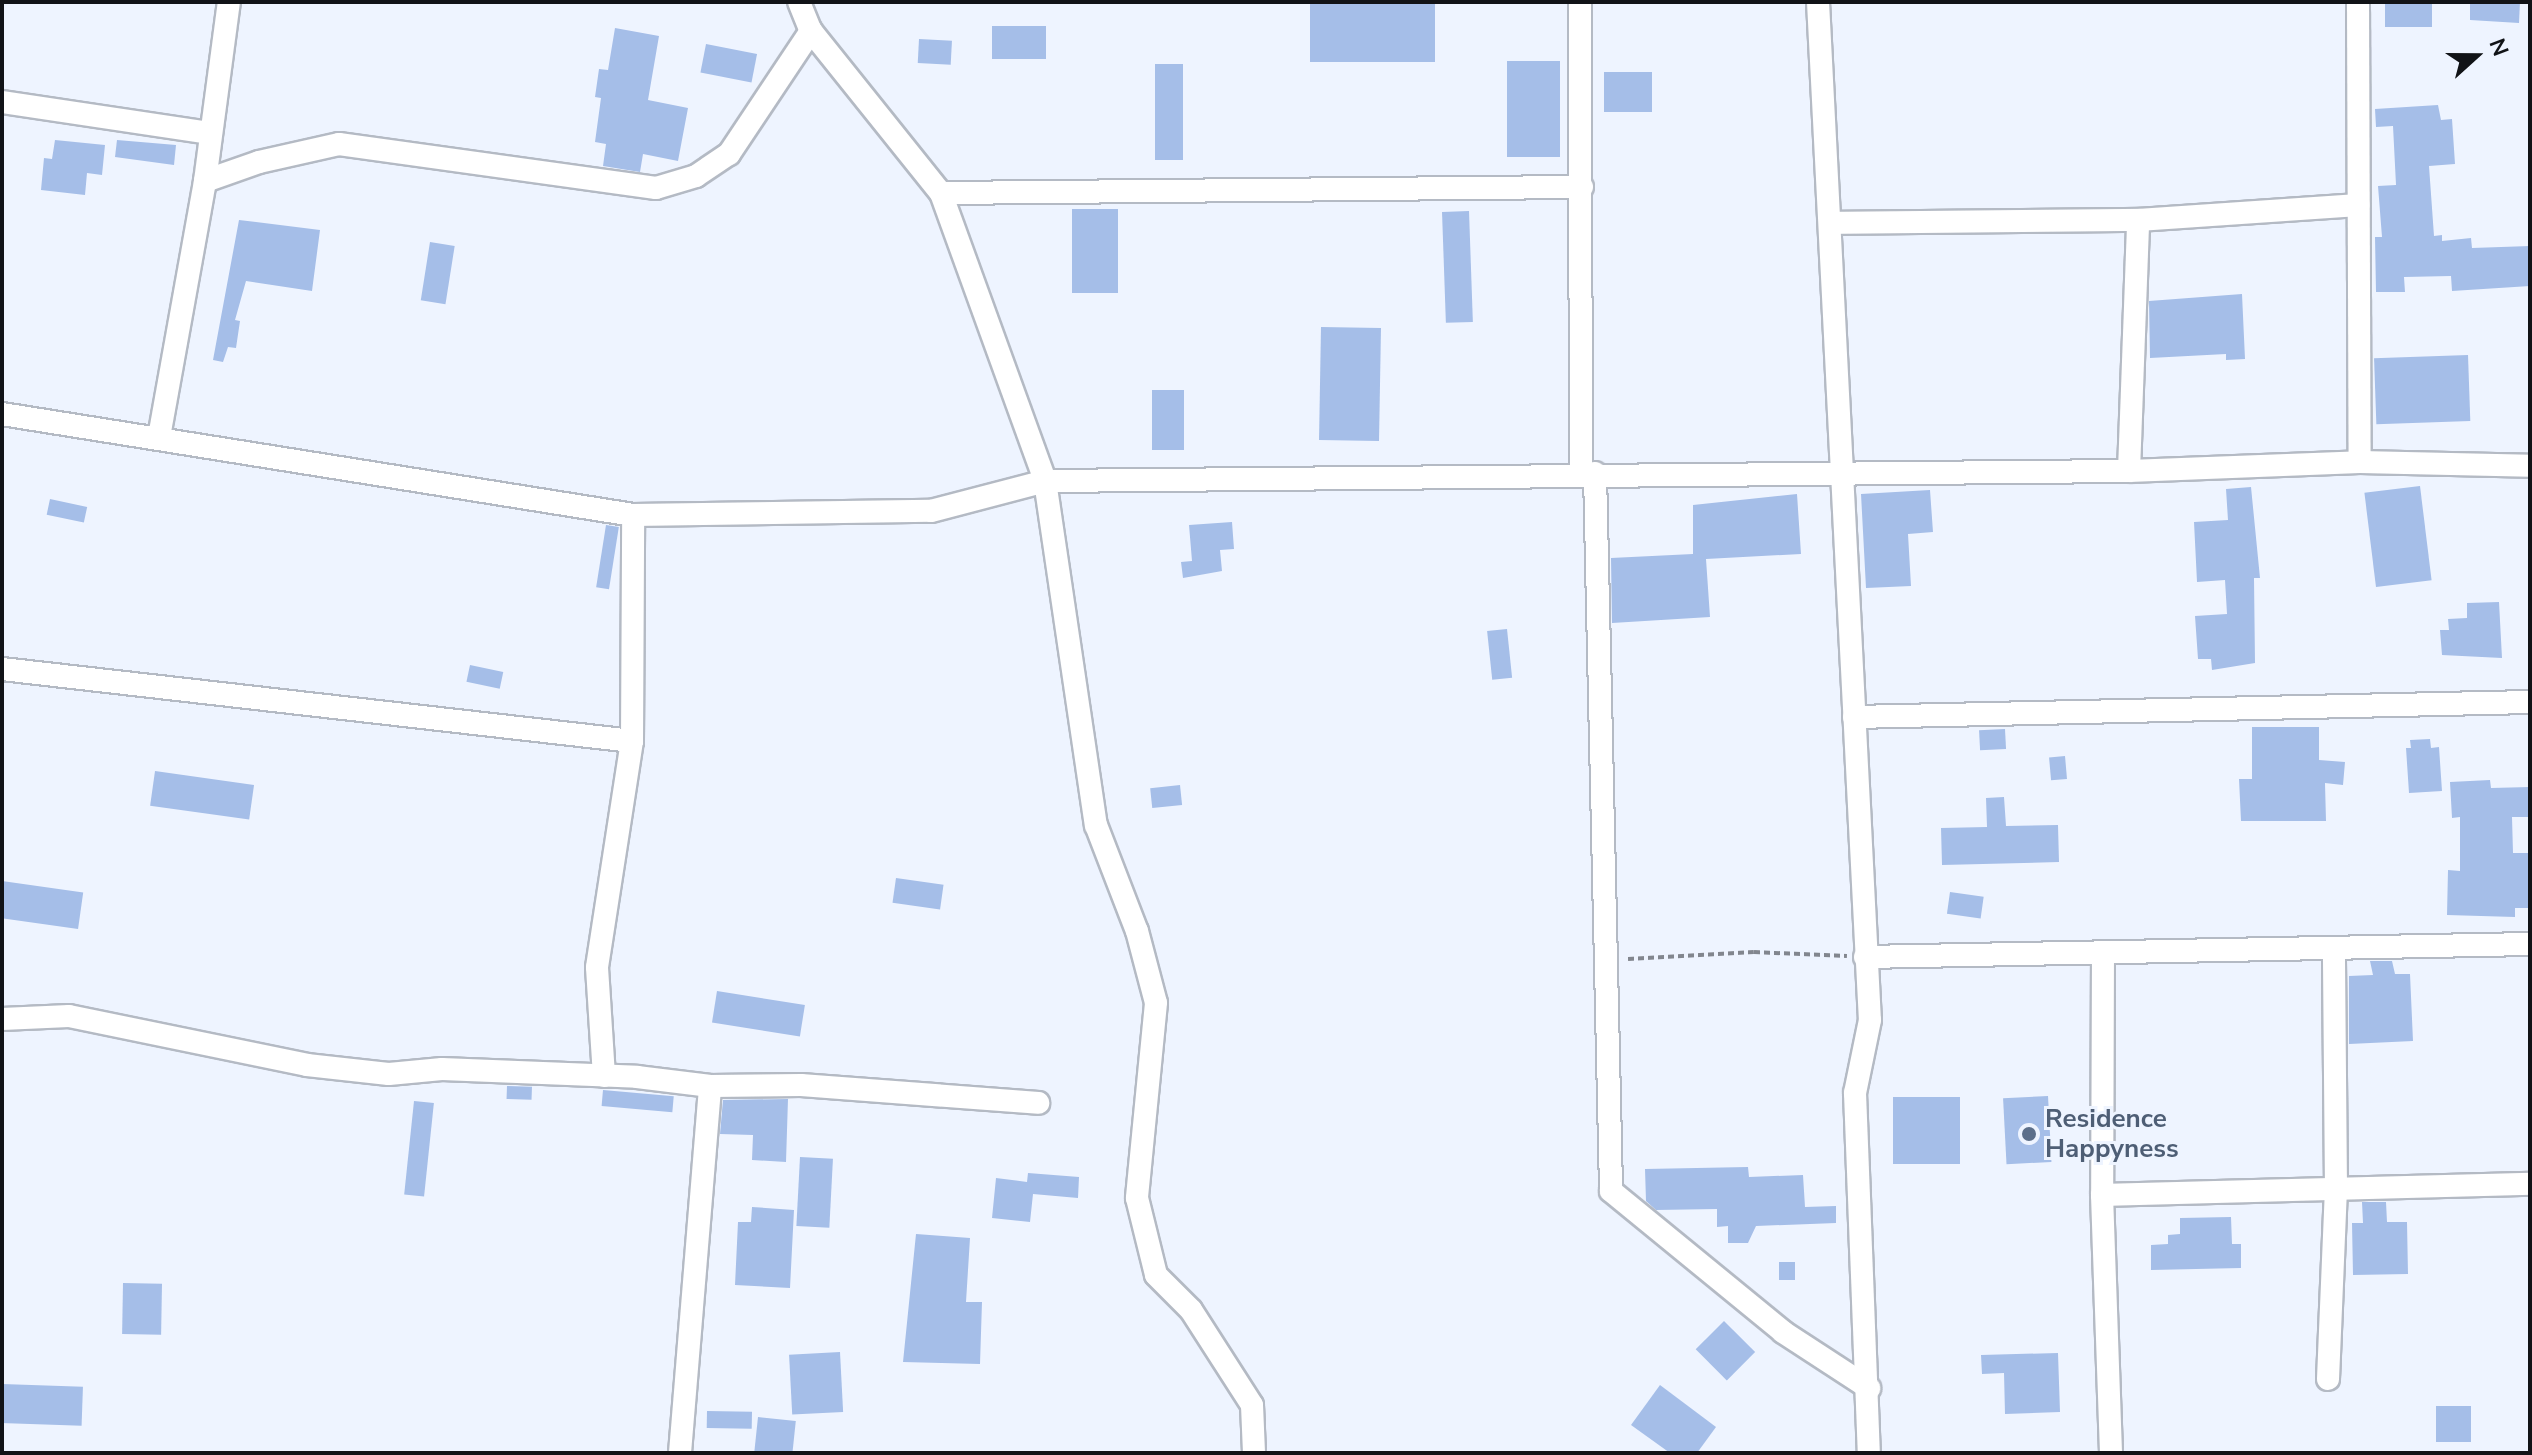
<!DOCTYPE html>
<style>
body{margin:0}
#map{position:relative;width:2532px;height:1455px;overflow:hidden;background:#eef4ff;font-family:"Nunito Sans",sans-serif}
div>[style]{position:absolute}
.building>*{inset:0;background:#a5bee8;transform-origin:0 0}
.path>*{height:4px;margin-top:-2px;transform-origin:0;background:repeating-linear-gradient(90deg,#82868e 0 6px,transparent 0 10px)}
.roads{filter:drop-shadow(2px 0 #b4bac4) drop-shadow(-2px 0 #b4bac4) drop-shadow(0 2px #b4bac4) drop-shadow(0 -2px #b4bac4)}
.street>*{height:22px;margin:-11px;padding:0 11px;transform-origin:11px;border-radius:11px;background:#fff}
.dots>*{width:22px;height:22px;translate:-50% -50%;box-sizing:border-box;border:4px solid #eef4ff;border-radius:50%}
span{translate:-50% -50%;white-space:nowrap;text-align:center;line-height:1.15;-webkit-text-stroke:6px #eef4ff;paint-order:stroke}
.service-label{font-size:26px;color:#4e5e75;font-weight:700}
.left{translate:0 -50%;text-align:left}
.frame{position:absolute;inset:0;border:4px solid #111317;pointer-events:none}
.north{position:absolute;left:2436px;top:16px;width:80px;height:80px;-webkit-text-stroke:6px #eef4ff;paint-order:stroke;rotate:69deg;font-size:22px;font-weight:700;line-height:32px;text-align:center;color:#111317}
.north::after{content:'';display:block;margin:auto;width:28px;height:36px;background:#111317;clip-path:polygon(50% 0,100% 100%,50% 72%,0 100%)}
</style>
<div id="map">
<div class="building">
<div style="left:1310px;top:2px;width:125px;height:60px"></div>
<div style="left:2385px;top:2px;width:47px;height:25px"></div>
<div style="clip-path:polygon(2470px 2px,2520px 2px,2519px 23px,2470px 20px)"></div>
<div style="left:1046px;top:26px;width:33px;height:54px;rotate:90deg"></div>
<div style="clip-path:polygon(615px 28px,659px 36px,648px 100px,688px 108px,678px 161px,643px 154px,640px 172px,603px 166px,606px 144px,595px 142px,601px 98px,595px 97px,599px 69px,608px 70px)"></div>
<div style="left:919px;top:39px;width:33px;height:24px;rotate:3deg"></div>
<div style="left:706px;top:44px;width:52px;height:29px;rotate:11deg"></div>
<div style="left:1507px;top:61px;width:53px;height:96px"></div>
<div style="left:1155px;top:64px;width:28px;height:96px"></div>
<div style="left:1604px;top:72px;width:48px;height:40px"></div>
<div style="clip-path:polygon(2438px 105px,2441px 120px,2452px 119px,2455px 164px,2429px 166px,2434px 236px,2442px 235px,2442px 241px,2471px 238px,2472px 248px,2530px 246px,2530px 286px,2452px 291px,2451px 276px,2404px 277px,2405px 292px,2376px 292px,2375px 237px,2382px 237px,2378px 186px,2396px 185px,2393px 126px,2376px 127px,2375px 109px)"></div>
<div style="clip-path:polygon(55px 140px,105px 145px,102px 175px,87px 173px,85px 195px,41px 190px,44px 158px,52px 159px)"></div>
<div style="clip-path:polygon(117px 140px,176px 145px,174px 165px,115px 157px)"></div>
<div style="left:1072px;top:209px;width:46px;height:84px"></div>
<div style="left:1469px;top:211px;width:111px;height:27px;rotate:88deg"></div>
<div style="clip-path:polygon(239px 220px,320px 230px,312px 291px,246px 281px,235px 320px,240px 321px,236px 348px,228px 347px,223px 362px,213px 360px)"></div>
<div style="left:430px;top:242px;width:25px;height:59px;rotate:9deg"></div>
<div style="clip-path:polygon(2242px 294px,2245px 359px,2226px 360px,2226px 354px,2150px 358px,2149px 301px)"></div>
<div style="left:1321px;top:327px;width:60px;height:113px;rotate:1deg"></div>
<div style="left:2468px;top:355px;width:66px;height:94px;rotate:88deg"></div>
<div style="left:1152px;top:390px;width:32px;height:60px"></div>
<div style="left:2420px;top:486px;width:95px;height:56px;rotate:83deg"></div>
<div style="clip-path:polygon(2251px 487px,2260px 578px,2254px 578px,2255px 663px,2212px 670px,2211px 659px,2198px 659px,2195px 616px,2227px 614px,2225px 580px,2197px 582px,2194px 522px,2228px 520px,2226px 489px)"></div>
<div style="clip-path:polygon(1930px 490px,1933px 532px,1908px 534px,1911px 586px,1866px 588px,1861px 494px)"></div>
<div style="clip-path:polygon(1797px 494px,1801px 554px,1706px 559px,1710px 617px,1612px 623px,1611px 558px,1693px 554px,1693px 505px)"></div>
<div style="left:50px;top:499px;width:38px;height:16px;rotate:12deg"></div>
<div style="clip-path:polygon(1232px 522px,1234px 549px,1220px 550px,1222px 571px,1183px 578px,1181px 562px,1192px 561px,1189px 525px)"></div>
<div style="left:606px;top:525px;width:13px;height:63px;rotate:9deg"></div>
<div style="clip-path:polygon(2499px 602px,2502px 658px,2442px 655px,2440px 630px,2449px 630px,2448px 619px,2467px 618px,2467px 603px)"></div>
<div style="left:1507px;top:629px;width:49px;height:20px;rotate:84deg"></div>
<div style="left:470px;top:665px;width:34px;height:17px;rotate:12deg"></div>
<div style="clip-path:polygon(2252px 727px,2319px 727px,2319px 760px,2345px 762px,2343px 785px,2325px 783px,2326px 821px,2241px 821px,2239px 779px,2252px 779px)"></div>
<div style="left:2005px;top:729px;width:20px;height:26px;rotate:87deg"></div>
<div style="clip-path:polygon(2430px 739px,2431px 748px,2439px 747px,2442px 791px,2409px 793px,2406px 748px,2411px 748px,2410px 740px)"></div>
<div style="left:2065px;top:756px;width:23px;height:16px;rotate:85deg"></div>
<div style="left:155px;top:771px;width:100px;height:35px;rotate:8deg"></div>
<div style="clip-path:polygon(2490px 780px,2491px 788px,2530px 787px,2530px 817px,2512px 817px,2513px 853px,2530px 853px,2530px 908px,2515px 908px,2515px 917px,2447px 915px,2448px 870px,2460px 871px,2460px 817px,2452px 818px,2450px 782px)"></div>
<div style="left:1180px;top:785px;width:20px;height:30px;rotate:84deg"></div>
<div style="clip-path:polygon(2004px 797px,2006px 826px,2058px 825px,2059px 862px,1942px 865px,1941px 828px,1987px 827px,1986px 798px)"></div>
<div style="left:896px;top:878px;width:48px;height:25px;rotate:8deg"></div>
<div style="left:2px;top:881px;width:82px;height:37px;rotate:8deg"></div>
<div style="left:1950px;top:892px;width:34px;height:22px;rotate:8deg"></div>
<div style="clip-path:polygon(2370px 961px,2392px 961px,2395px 974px,2410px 974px,2413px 1041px,2349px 1044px,2349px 976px,2373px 975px)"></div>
<div style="left:717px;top:991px;width:89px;height:32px;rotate:9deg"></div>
<div style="left:507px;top:1086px;width:25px;height:13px;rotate:2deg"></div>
<div style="left:603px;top:1090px;width:71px;height:16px;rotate:5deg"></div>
<div style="left:2048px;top:1096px;width:66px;height:45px;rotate:87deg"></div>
<div style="left:1960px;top:1097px;width:67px;height:67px;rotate:90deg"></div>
<div style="clip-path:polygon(788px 1099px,786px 1162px,752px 1160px,753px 1135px,720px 1134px,723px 1100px)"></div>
<div style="left:414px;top:1101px;width:20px;height:94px;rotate:6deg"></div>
<div style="left:800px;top:1157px;width:33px;height:69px;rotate:3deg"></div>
<div style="clip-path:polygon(1748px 1167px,1749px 1177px,1803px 1175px,1805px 1207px,1836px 1206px,1836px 1223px,1756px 1226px,1748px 1243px,1728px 1243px,1728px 1226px,1717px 1227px,1717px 1209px,1656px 1210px,1646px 1201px,1645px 1169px)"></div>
<div style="clip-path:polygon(1028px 1173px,1079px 1177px,1078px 1198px,1033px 1194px,1030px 1222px,992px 1218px,996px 1178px,1027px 1182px)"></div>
<div style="clip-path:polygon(2362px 1202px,2386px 1202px,2387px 1222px,2407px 1222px,2408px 1274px,2353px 1275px,2352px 1223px,2363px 1223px)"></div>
<div style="clip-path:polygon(752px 1207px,794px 1210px,790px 1288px,735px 1285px,738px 1222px,751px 1222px)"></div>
<div style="clip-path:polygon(2231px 1217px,2232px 1244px,2241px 1244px,2241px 1268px,2151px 1270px,2151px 1245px,2168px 1244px,2168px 1235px,2180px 1234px,2180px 1218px)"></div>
<div style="clip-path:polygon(916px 1234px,970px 1238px,966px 1302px,982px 1302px,980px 1364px,903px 1362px)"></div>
<div style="left:1779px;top:1262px;width:16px;height:18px"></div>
<div style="left:123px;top:1283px;width:39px;height:51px;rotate:1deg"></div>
<div style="left:1724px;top:1321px;width:44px;height:40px;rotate:45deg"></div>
<div style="left:840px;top:1352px;width:60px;height:51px;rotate:87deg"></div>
<div style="clip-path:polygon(2058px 1353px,2060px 1412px,2005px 1414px,2004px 1373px,1982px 1374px,1981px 1355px)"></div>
<div style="left:2px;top:1384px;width:81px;height:39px;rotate:2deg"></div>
<div style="clip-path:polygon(1660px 1385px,1716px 1427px,1697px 1453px,1670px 1453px,1631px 1425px)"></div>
<div style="left:2436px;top:1406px;width:35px;height:36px"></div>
<div style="left:707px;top:1411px;width:45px;height:17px;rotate:1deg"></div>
<div style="left:758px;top:1417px;width:38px;height:36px;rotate:6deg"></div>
</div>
<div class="path">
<div style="left:1628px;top:959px;width:126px;rotate:-3.2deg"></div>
<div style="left:1754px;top:952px;width:93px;rotate:2.5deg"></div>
</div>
<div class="roads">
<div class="street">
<div style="left:799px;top:2px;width:31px;rotate:68deg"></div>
<div style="left:811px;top:31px;width:208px;rotate:51.3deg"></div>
<div style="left:941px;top:193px;width:306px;rotate:70.1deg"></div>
<div style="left:1045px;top:481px;width:348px;rotate:81.6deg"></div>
<div style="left:1096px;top:825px;width:114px;rotate:68.9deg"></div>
<div style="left:1137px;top:931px;width:74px;rotate:75.2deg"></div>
<div style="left:1156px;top:1003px;width:196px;rotate:95.6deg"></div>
<div style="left:1137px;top:1198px;width:79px;rotate:76.1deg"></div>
<div style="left:1156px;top:1275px;width:49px;rotate:45deg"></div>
<div style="left:1191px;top:1310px;width:113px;rotate:57.3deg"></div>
<div style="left:1252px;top:1405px;width:48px;rotate:87.6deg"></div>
<div style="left:1580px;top:2px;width:471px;rotate:89.9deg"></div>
<div style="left:1818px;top:2px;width:1019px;rotate:87.08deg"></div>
<div style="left:1870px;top:1020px;width:75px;rotate:101.6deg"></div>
<div style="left:1855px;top:1093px;width:360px;rotate:87.8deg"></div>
<div style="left:2358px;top:2px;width:460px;rotate:89.8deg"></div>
<div style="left:2px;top:102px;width:210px;rotate:8.5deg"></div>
<div style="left:205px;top:181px;width:57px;rotate:-19.4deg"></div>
<div style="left:259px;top:162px;width:82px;rotate:-12.7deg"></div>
<div style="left:339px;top:144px;width:320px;rotate:7.9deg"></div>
<div style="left:656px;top:188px;width:42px;rotate:-16.7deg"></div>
<div style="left:696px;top:176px;width:40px;rotate:-34deg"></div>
<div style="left:729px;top:154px;width:148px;rotate:-56.3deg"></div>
<div style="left:941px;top:193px;width:641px;rotate:-0.54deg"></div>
<div style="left:1830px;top:223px;width:308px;rotate:-0.6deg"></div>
<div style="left:2px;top:414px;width:639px;rotate:9.09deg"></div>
<div style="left:633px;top:515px;width:298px;rotate:-0.8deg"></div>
<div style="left:931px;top:511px;width:118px;rotate:-14.7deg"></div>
<div style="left:1045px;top:481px;width:1084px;rotate:-0.53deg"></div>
<div style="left:2129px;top:471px;width:231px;rotate:-2.2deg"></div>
<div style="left:2360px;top:462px;width:170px;rotate:1.3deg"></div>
<div style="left:159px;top:437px;width:260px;rotate:-79.8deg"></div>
<div style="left:205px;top:181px;width:181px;rotate:-82.4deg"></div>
<div style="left:2129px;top:471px;width:251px;rotate:-87.9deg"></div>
<div style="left:2138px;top:220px;width:221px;rotate:-3.9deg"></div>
<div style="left:1595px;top:473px;width:718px;rotate:88.72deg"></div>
<div style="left:1611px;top:1191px;width:222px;rotate:39.3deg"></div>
<div style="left:1783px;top:1332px;width:103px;rotate:33.1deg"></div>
<div style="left:2px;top:669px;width:634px;rotate:6.52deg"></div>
<div style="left:1854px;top:717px;width:676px;rotate:-1.27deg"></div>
<div style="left:2103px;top:952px;width:243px;rotate:90.2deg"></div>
<div style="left:2102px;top:1195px;width:258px;rotate:88deg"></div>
<div style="left:1865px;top:957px;width:665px;rotate:-1.12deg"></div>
<div style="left:2px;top:1019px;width:67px;rotate:-2.6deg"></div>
<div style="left:69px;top:1016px;width:243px;rotate:11.6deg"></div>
<div style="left:307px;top:1065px;width:82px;rotate:6.3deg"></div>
<div style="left:389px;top:1074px;width:53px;rotate:-5.4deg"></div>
<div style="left:442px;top:1069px;width:195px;rotate:2.3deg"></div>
<div style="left:637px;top:1077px;width:74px;rotate:7deg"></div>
<div style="left:710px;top:1086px;width:91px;rotate:-0.6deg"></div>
<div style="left:801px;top:1085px;width:238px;rotate:4.3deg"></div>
<div style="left:604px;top:1076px;width:109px;rotate:-93.7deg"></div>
<div style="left:597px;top:967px;width:229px;rotate:-81.2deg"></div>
<div style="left:632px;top:741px;width:226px;rotate:-89.7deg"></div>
<div style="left:2102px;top:1195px;width:428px;rotate:-1.5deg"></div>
<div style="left:2328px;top:1379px;width:189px;rotate:-87.6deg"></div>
<div style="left:2336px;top:1190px;width:242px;rotate:-90.5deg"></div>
<div style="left:680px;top:1453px;width:368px;rotate:-85.3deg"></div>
</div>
</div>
<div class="dots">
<div style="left:2029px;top:1134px;background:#5c6f8a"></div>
</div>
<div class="service-label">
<span class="left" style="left:2045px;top:1134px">Residence<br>Happyness</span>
</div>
<div class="frame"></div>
<div class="north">N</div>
</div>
